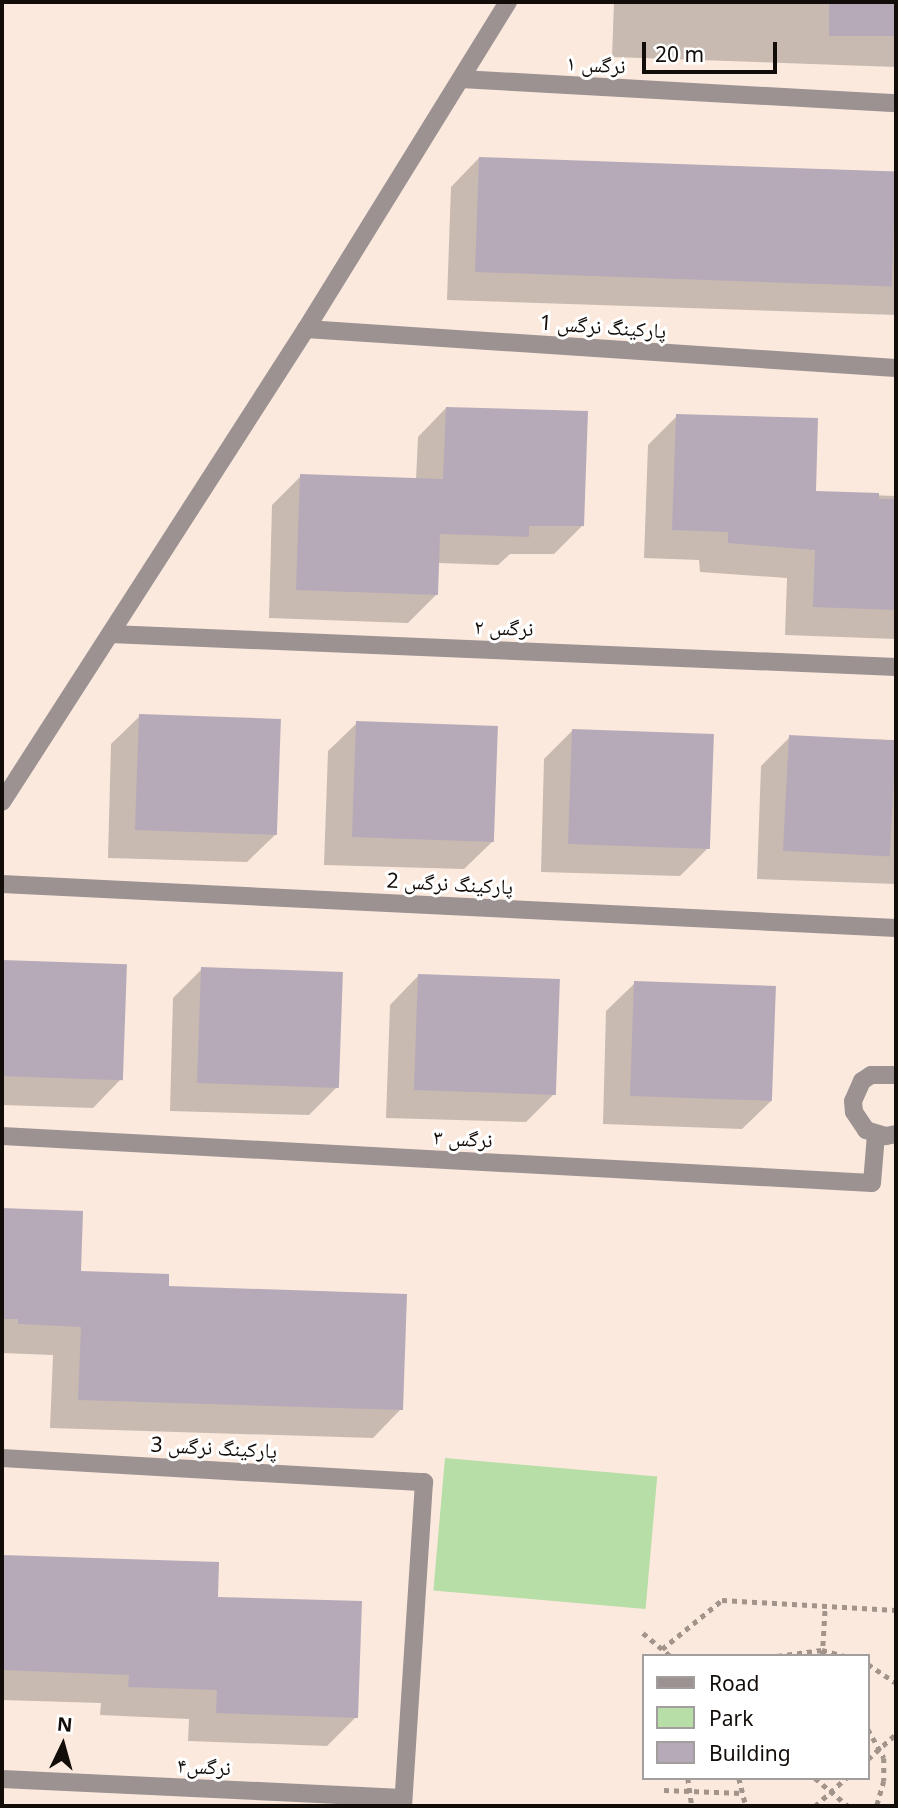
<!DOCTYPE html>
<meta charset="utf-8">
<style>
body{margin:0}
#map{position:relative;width:898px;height:1808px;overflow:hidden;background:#fbe9dd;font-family:"Noto Sans","Noto Naskh Arabic",sans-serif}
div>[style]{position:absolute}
.green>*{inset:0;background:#b7dea6;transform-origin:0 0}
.shadow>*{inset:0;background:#0003}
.building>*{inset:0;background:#b6aab8;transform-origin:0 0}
.path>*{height:4.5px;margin-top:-2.25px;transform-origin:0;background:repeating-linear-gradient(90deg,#a2948b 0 5px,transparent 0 10px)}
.minor>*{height:18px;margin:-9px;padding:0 9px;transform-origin:9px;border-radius:9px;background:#9c9292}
span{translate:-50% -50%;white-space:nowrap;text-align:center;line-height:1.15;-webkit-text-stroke:6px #fff;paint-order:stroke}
.street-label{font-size:21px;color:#130d09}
.frame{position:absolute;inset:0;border:4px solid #130d09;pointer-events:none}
.legend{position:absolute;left:642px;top:1654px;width:228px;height:126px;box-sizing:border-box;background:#fff;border:2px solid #a19e9d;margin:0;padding:9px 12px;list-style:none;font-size:21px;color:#130d09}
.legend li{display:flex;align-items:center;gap:14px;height:35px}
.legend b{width:35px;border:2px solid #a19e9d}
.north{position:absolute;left:28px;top:1710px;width:70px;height:70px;-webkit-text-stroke:5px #fff;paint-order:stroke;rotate:5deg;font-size:19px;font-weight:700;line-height:28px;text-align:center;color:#130d09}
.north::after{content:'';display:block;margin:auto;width:24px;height:32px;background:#130d09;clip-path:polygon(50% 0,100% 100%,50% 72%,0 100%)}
.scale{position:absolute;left:642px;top:42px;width:135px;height:32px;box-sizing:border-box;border:4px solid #130d09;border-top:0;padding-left:9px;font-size:21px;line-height:24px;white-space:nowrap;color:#130d09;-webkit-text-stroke:5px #fff;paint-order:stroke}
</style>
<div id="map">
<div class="green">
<div style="left:445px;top:1458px;width:213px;height:133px;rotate:5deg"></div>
</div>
<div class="shadow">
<div style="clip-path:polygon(614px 2px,896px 2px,896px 67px,612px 57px)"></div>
<div style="clip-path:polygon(479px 158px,896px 172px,896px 315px,447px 300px,451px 187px)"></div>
<div style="clip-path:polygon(446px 408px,582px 526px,554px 554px,510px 554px,498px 565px,438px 563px,437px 594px,408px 623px,269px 618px,272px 505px,301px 476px,416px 480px,418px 437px)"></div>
<div style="clip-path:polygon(677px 416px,814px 493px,896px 496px,896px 639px,785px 635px,787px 578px,700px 572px,699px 560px,644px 558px,648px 445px)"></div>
<div style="clip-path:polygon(140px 716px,276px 834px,247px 862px,108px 858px,111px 744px)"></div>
<div style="clip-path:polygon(357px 723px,493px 841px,464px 869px,324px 865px,328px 751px)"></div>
<div style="clip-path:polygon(573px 730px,709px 847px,680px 876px,541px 872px,544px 759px)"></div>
<div style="clip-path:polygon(790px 737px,896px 740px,896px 884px,757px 879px,761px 766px)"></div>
<div style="clip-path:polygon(2px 962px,125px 966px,121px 1079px,93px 1108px,2px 1105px)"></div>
<div style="clip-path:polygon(202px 969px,338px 1086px,309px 1115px,170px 1111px,173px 998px)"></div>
<div style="clip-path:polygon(418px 976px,554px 1094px,526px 1122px,386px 1118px,390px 1005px)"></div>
<div style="clip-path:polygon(635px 983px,771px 1101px,742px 1129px,603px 1124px,606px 1011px)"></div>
<div style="clip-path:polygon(2px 1210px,81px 1213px,79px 1273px,167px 1288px,401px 1409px,373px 1438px,50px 1428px,53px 1355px,2px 1353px)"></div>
<div style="clip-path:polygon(2px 1557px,217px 1564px,216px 1599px,356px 1717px,327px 1746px,188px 1741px,189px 1719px,100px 1715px,101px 1703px,2px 1700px)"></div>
</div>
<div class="building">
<div style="left:829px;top:2px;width:67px;height:34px"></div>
<div style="left:479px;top:157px;width:417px;height:115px;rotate:2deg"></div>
<div style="clip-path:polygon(446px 407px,588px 411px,584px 526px,529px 526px,529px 537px,440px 534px,438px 595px,296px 590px,300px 474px,443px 479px)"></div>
<div style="clip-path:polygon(676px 414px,818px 418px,816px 491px,879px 493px,879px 499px,896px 499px,896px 610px,813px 607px,815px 550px,728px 543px,728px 532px,672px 530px)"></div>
<div style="left:139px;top:714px;width:142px;height:116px;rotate:2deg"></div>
<div style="left:356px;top:721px;width:142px;height:116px;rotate:2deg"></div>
<div style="left:572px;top:729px;width:142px;height:115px;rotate:2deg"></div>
<div style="left:789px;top:735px;width:107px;height:116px;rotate:3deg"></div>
<div style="left:2px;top:960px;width:125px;height:116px;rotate:2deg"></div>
<div style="left:201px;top:967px;width:142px;height:116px;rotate:2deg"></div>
<div style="left:418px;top:974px;width:142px;height:116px;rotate:2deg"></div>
<div style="left:634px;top:981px;width:142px;height:115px;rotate:2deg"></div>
<div style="clip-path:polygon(2px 1208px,83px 1211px,81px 1271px,169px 1274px,169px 1286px,407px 1294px,403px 1410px,78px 1400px,81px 1327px,18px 1324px,18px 1319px,2px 1319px)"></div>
<div style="clip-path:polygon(2px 1555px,219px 1562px,218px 1597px,362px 1601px,358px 1718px,216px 1713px,217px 1690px,128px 1687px,129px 1675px,2px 1670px)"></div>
</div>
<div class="path">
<div style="left:643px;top:1633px;width:35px;rotate:40deg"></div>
<div style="left:662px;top:1649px;width:77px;rotate:-39.2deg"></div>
<div style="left:722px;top:1600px;width:174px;rotate:3.3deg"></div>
<div style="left:777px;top:1656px;width:45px;rotate:-7.6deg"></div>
<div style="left:822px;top:1650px;width:24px;rotate:15deg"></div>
<div style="left:822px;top:1656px;width:49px;rotate:-86.5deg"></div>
<div style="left:868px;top:1664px;width:34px;rotate:34deg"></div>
<div style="left:868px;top:1729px;width:33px;rotate:61deg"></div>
<div style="left:884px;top:1758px;width:23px;rotate:90deg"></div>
<div style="left:884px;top:1781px;width:26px;rotate:106deg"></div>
<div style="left:868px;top:1759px;width:38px;rotate:-42deg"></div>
<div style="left:688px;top:1778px;width:28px;rotate:82deg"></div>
<div style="left:739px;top:1778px;width:29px;rotate:76deg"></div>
<div style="left:815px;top:1778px;width:43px;rotate:40.3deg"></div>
<div style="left:664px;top:1790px;width:78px;rotate:2.2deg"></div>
<div style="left:815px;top:1806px;width:42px;rotate:-42.1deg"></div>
</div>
<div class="minor">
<div style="left:461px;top:79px;width:436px;rotate:3.2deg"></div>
<div style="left:306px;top:329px;width:591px;rotate:3.78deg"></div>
<div style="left:110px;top:634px;width:787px;rotate:2.4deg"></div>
<div style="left:2px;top:802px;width:562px;rotate:-57.27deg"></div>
<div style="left:306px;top:329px;width:384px;rotate:-58.3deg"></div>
<div style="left:2px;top:884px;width:895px;rotate:2.82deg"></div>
<div style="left:896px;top:1075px;width:25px;rotate:180deg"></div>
<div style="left:871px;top:1075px;width:11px;rotate:146deg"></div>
<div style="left:862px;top:1081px;width:22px;rotate:114deg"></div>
<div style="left:853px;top:1101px;width:11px;rotate:85deg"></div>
<div style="left:854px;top:1112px;width:22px;rotate:56deg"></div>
<div style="left:866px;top:1130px;width:21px;rotate:17deg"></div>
<div style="left:886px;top:1136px;width:10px;rotate:-11deg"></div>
<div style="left:2px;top:1136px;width:871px;rotate:3.09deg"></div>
<div style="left:872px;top:1183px;width:49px;rotate:-85.3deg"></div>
<div style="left:2px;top:1458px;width:423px;rotate:3.3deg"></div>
<div style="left:424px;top:1482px;width:325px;rotate:93.7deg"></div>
<div style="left:2px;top:1779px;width:401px;rotate:2.7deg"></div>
</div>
<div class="street-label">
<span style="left:596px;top:64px;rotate:3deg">نرگس ۱</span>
<span style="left:603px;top:326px;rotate:4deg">پارکینگ نرگس 1</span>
<span style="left:504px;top:627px;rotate:2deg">نرگس ۲</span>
<span style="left:450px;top:883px;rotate:3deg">پارکینگ نرگس 2</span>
<span style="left:463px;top:1138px;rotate:3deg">نرگس ۳</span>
<span style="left:214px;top:1447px;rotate:3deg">پارکینگ نرگس 3</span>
<span style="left:204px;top:1766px;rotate:3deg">نرگس۴</span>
</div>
<div class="frame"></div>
<ul class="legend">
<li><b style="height:9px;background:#9c9292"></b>Road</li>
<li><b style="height:19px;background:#b7dea6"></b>Park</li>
<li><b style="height:19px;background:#b6aab8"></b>Building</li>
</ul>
<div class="north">N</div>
<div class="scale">20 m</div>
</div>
